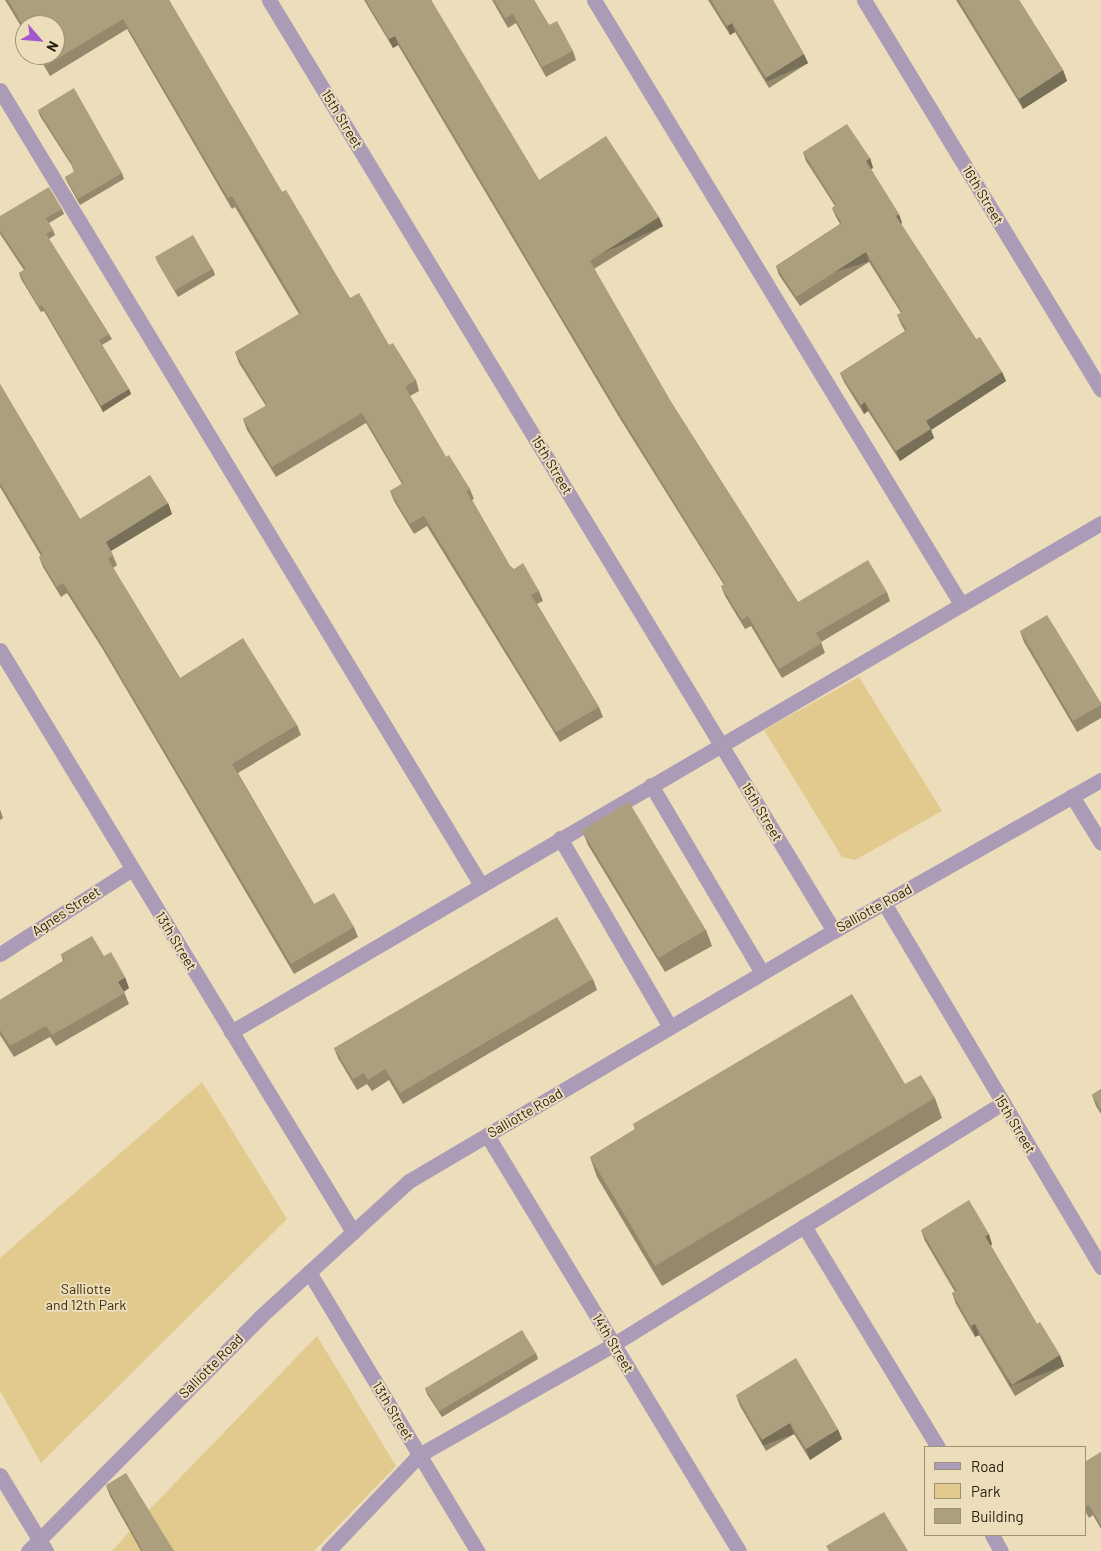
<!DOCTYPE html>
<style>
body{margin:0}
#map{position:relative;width:1101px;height:1551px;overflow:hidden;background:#ecdebb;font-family:Barlow,sans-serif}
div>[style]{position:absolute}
.green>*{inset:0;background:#e2ca8e}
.service>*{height:15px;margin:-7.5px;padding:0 7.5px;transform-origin:7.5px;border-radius:7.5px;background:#ac9bb7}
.minor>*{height:15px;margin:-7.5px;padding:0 7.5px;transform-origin:7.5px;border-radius:7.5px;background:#ac9bb7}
.tertiary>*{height:15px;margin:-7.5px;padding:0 7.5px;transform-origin:7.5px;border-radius:7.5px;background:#ac9bb7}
.wall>*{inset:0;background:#94896c}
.shaded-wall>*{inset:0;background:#786f58;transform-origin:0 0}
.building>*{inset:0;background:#ac9f7e;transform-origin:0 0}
span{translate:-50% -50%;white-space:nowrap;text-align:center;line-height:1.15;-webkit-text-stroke:4px #ecdebb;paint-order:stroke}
.street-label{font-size:14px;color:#231e11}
.park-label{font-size:14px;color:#3a2e0c}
.legend{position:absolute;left:924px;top:1446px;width:162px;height:90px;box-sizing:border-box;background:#ecdebb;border:1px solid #9c9177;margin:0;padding:6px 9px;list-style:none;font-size:15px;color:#231e11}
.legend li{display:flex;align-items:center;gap:10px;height:25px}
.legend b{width:25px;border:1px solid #9c9177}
.north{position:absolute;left:15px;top:15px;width:50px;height:50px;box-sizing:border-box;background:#ecdebb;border:1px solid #9c9177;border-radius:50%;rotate:117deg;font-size:14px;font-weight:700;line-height:20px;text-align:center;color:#231e11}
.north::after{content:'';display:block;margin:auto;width:18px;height:22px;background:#a458cb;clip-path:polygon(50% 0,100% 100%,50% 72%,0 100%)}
</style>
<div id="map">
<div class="green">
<div style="clip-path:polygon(859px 677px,942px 811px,855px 860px,842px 857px,764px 730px)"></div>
<div style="clip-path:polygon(202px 1082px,287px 1219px,41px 1463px,0 1391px,0 1258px)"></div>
<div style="clip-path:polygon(317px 1336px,396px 1466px,314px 1551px,171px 1551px,147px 1512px)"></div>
<div style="clip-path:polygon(130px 1531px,141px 1551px,112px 1551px)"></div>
</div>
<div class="service">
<div style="left:594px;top:0;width:707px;rotate:58.72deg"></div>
<div style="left:0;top:90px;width:929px;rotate:58.82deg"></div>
<div style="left:651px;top:785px;width:218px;rotate:59.4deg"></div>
<div style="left:1072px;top:796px;width:55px;rotate:58.3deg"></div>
<div style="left:560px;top:838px;width:219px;rotate:59.8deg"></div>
<div style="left:231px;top:1032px;width:1008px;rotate:-30.33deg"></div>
<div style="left:804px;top:1226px;width:258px;rotate:58.8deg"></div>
<div style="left:992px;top:1535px;width:18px;rotate:61deg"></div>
<div style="left:328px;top:1551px;width:132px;rotate:-46.5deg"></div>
<div style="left:419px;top:1455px;width:224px;rotate:-29.6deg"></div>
<div style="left:614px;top:1344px;width:458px;rotate:-31.8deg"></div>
</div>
<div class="minor">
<div style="left:269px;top:0;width:1089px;rotate:58.75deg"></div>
<div style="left:864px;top:0;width:456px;rotate:58.7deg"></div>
<div style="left:0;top:650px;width:681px;rotate:58.76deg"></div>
<div style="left:884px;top:903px;width:424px;rotate:59.2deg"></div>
<div style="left:0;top:954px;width:157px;rotate:-32.8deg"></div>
<div style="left:487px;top:1135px;width:486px;rotate:58.8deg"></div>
<div style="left:309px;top:1272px;width:326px;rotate:58.9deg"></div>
<div style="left:0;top:1475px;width:89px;rotate:58.8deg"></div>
</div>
<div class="tertiary">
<div style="left:28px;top:1551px;width:330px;rotate:-45.2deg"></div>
<div style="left:260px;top:1317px;width:202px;rotate:-42.4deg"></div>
<div style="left:409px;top:1181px;width:493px;rotate:-30.5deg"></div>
<div style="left:834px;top:931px;width:307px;rotate:-29.5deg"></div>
</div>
<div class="wall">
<div style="clip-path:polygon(5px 0,169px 0,282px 192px,350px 298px,389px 345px,416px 380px,419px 391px,410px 396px,446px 457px,470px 489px,474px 499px,472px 500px,510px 566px,539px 591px,543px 601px,537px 604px,599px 707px,603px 717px,560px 742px,427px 526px,414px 534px,394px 501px,390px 491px,402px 484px,366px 423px,276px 477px,247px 430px,243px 419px,266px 406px,239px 363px,235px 352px,299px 314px,235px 207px,232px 209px,127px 29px,50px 76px,38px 55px,55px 55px,25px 25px,25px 33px)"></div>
<div style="clip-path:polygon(364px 0,431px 0,539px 180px,663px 226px,594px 269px,671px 402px,798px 602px,887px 592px,890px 601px,821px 642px,825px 653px,782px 678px,751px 626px,745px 629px,725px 596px,721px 586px,724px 585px,619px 417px,398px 45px,393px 48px)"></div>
<div style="clip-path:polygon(492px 0,534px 0,549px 25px,573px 51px,576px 60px,546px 77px,516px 23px,508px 28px)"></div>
<div style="clip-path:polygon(708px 0,773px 0,808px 63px,769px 88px,735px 32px,730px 35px)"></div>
<div style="clip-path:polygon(956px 0,1019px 0,1063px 70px,1067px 81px,1023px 109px)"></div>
<div style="clip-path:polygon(38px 110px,122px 173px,124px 179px,80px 205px,67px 182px,65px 177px,74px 172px,72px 166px,40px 116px)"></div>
<div style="clip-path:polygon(803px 152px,870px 158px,873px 168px,871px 169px,902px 223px,901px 224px,976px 339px,1002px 372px,1006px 381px,931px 430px,934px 438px,900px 461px,868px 411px,864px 414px,844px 382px,840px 373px,905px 331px,901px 324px,897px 315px,901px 313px,869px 262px,800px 306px,779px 275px,776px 266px,840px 224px,836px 217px,832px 208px,835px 206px,806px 161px)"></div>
<div style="clip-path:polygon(62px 209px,64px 214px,49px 223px,53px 230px,55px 235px,49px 239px,109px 334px,112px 339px,102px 345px,129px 389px,131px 394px,103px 412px,44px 311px,41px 312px,21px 279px,19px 273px,24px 270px,0 234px,0 216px)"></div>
<div style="clip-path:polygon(156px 258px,213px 269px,215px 275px,178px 297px,158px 263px)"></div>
<div style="clip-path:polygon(0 384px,80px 519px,168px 503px,172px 514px,111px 551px,117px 565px,113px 568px,180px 678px,297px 725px,301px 735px,238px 773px,314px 904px,354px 927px,358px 937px,294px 974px,102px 648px,67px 593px,61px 597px,43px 567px,39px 557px,41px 556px,0 487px)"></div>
<div style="clip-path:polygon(1020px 631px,1101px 703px,1101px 718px,1077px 732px,1024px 642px)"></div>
<div style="clip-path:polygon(0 809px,3px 818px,0 820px)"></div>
<div style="clip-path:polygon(582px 830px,706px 930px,712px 946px,665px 972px,588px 845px)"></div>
<div style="clip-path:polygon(61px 954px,104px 956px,129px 988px,124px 992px,129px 1004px,56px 1046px,50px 1037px,14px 1057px,0 1035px,0 1000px,63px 961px)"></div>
<div style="clip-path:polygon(593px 979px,597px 990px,403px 1104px,389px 1080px,372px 1091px,367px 1084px,357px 1090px,338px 1058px,334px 1048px)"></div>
<div style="clip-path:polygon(905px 1084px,935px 1098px,942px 1118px,662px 1286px,597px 1177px,590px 1157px,635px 1129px,633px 1124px)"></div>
<div style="clip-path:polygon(1101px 1089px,1101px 1114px,1096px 1106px,1092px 1095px)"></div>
<div style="clip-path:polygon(921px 1230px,992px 1244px,991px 1246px,1037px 1324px,1064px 1366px,1015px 1396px,979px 1335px,975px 1337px,956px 1304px,952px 1293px,955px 1292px,925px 1241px)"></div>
<div style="clip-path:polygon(536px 1353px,538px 1359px,442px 1417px,427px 1394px,425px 1388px)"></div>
<div style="clip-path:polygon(736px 1395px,842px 1439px,810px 1460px,794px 1434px,766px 1451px,740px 1406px)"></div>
<div style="clip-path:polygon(1101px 1452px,1101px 1529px,1093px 1515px,1089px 1518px,1085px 1511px,1085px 1462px)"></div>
<div style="clip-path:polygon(106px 1485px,174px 1551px,141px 1551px,110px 1496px)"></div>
</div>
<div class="shaded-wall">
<div style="clip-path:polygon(732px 23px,735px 32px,730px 35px,727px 26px)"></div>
<div style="clip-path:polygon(395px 36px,398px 45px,393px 48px,389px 39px)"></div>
<div style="left:804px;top:54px;width:10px;height:45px;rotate:66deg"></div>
<div style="clip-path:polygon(1063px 70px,1067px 81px,1023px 109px,1019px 99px)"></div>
<div style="clip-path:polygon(870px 158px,873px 168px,869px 170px,866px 161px)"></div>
<div style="clip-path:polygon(899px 214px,902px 223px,899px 225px,896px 216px)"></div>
<div style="left:659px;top:217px;width:10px;height:82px;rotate:66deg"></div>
<div style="left:866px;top:252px;width:10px;height:83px;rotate:73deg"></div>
<div style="clip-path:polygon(1002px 372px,1006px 381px,931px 430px,934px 438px,900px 461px,896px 451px,926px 421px)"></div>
<div style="clip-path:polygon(129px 389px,131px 394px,103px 412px,101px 406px)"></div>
<div style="clip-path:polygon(865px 402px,868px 411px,864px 414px,861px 405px)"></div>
<div style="clip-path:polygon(168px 503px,172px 514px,109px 552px,106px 542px)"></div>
<div style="clip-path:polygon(125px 977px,129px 988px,121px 993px,118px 982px)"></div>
<div style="clip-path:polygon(989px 1234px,992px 1244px,989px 1247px,985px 1236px)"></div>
<div style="left:975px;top:1324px;width:12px;height:4px;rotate:70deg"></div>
<div style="left:1060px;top:1355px;width:12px;height:57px;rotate:70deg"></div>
<div style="left:790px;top:1423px;width:12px;height:33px;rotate:70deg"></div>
<div style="clip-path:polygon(838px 1429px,842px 1439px,810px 1460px,806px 1449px)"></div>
</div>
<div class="building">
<div style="clip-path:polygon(8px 0,169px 0,282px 192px,286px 190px,350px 298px,359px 293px,389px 345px,393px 343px,416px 380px,405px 387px,446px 457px,449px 455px,470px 489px,466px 491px,510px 566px,514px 569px,523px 563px,539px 591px,531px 595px,599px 707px,556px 732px,424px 516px,410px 524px,390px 491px,403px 483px,362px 413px,272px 467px,243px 419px,267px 405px,235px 352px,301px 313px,232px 196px,228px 198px,123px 19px,47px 65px,41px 55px,55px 55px,55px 25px,25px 25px,25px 29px)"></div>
<div style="clip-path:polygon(366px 0,431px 0,539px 180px,606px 136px,659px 217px,590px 261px,671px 402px,798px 602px,868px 560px,887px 592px,816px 633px,822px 643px,779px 669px,748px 616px,742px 620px,721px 586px,725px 584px,616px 408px,395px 36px,389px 39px)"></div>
<div style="clip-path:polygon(494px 0,534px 0,549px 25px,557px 21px,573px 51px,542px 67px,513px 14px,505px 18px)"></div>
<div style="clip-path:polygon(711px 0,773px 0,804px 54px,766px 78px,732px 23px,727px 26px)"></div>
<div style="clip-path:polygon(959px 0,1019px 0,1063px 70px,1019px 99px)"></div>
<div style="clip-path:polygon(74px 88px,122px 173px,78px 199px,65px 177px,74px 172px,71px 162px,38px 110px)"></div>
<div style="clip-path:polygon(847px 124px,870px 158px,866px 161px,899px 214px,896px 216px,976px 339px,980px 337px,1002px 372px,926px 421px,931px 429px,896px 451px,865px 402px,861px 405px,840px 373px,907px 330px,897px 315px,902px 312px,866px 252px,796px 297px,776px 266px,842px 223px,832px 208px,836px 205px,803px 152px)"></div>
<div style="clip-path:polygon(49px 187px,62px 209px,46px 218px,53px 230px,46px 234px,109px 334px,99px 340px,129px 389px,101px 406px,42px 305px,39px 307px,19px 273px,26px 269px,0 231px,0 216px)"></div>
<div style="left:193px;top:235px;width:39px;height:44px;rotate:60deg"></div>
<div style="clip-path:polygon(0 384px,80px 519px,150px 475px,168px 503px,106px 542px,113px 555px,108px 559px,180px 678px,243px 638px,297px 725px,232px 764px,314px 904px,334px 893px,354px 927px,291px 964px,98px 638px,63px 583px,57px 587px,39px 557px,43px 555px,0 483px)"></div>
<div style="clip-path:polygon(1047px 615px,1101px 703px,1101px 705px,1073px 721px,1020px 631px)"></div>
<div style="left:629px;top:802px;width:149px;height:55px;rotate:59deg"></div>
<div style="clip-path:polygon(557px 917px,593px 979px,400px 1093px,385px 1069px,368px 1080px,364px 1073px,353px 1079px,334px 1048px)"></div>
<div style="clip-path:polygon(92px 936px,104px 956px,111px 952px,125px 977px,118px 982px,125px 993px,52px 1035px,46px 1026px,10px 1046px,0 1030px,0 1000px,65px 960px,61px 954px)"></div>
<div style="clip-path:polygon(852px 994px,905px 1084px,921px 1075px,935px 1098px,655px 1266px,590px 1157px,636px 1129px,633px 1124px)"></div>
<div style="clip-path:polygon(1101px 1089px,1101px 1110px,1092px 1095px)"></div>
<div style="clip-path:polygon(969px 1200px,989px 1234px,985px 1236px,1037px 1324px,1040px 1322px,1060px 1355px,1012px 1385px,975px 1324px,971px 1326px,952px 1293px,957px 1291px,921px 1230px)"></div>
<div style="left:522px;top:1330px;width:27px;height:113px;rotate:59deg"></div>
<div style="clip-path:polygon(796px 1358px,838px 1429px,806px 1449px,790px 1423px,762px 1440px,736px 1395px)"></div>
<div style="clip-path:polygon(1101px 1452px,1101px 1525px,1089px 1505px,1085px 1507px,1085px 1462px)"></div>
<div style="clip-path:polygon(126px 1473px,174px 1551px,143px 1551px,106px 1485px)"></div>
<div style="clip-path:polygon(884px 1512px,908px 1551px,829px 1551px,826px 1546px)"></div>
</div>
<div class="street-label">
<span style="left:342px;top:119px;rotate:59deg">15th Street</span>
<span style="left:983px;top:195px;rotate:59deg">16th Street</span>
<span style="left:552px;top:465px;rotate:59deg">15th Street</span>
<span style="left:762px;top:812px;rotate:59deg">15th Street</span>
<span style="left:874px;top:908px;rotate:-29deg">Salliotte Road</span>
<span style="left:66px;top:911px;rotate:-33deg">Agnes Street</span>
<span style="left:176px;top:941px;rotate:59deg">13th Street</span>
<span style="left:525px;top:1113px;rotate:-30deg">Salliotte Road</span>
<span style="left:1015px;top:1124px;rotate:59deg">15th Street</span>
<span style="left:613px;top:1343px;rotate:59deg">14th Street</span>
<span style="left:211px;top:1366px;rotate:-45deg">Salliotte Road</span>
<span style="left:393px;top:1411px;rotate:59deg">13th Street</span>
</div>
<div class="park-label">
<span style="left:86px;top:1297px">Salliotte<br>and 12th Park</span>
</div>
<ul class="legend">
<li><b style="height:6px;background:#ac9bb7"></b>Road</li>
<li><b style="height:14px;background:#e2ca8e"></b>Park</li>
<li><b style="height:14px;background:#ac9f7e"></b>Building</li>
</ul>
<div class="north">N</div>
</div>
